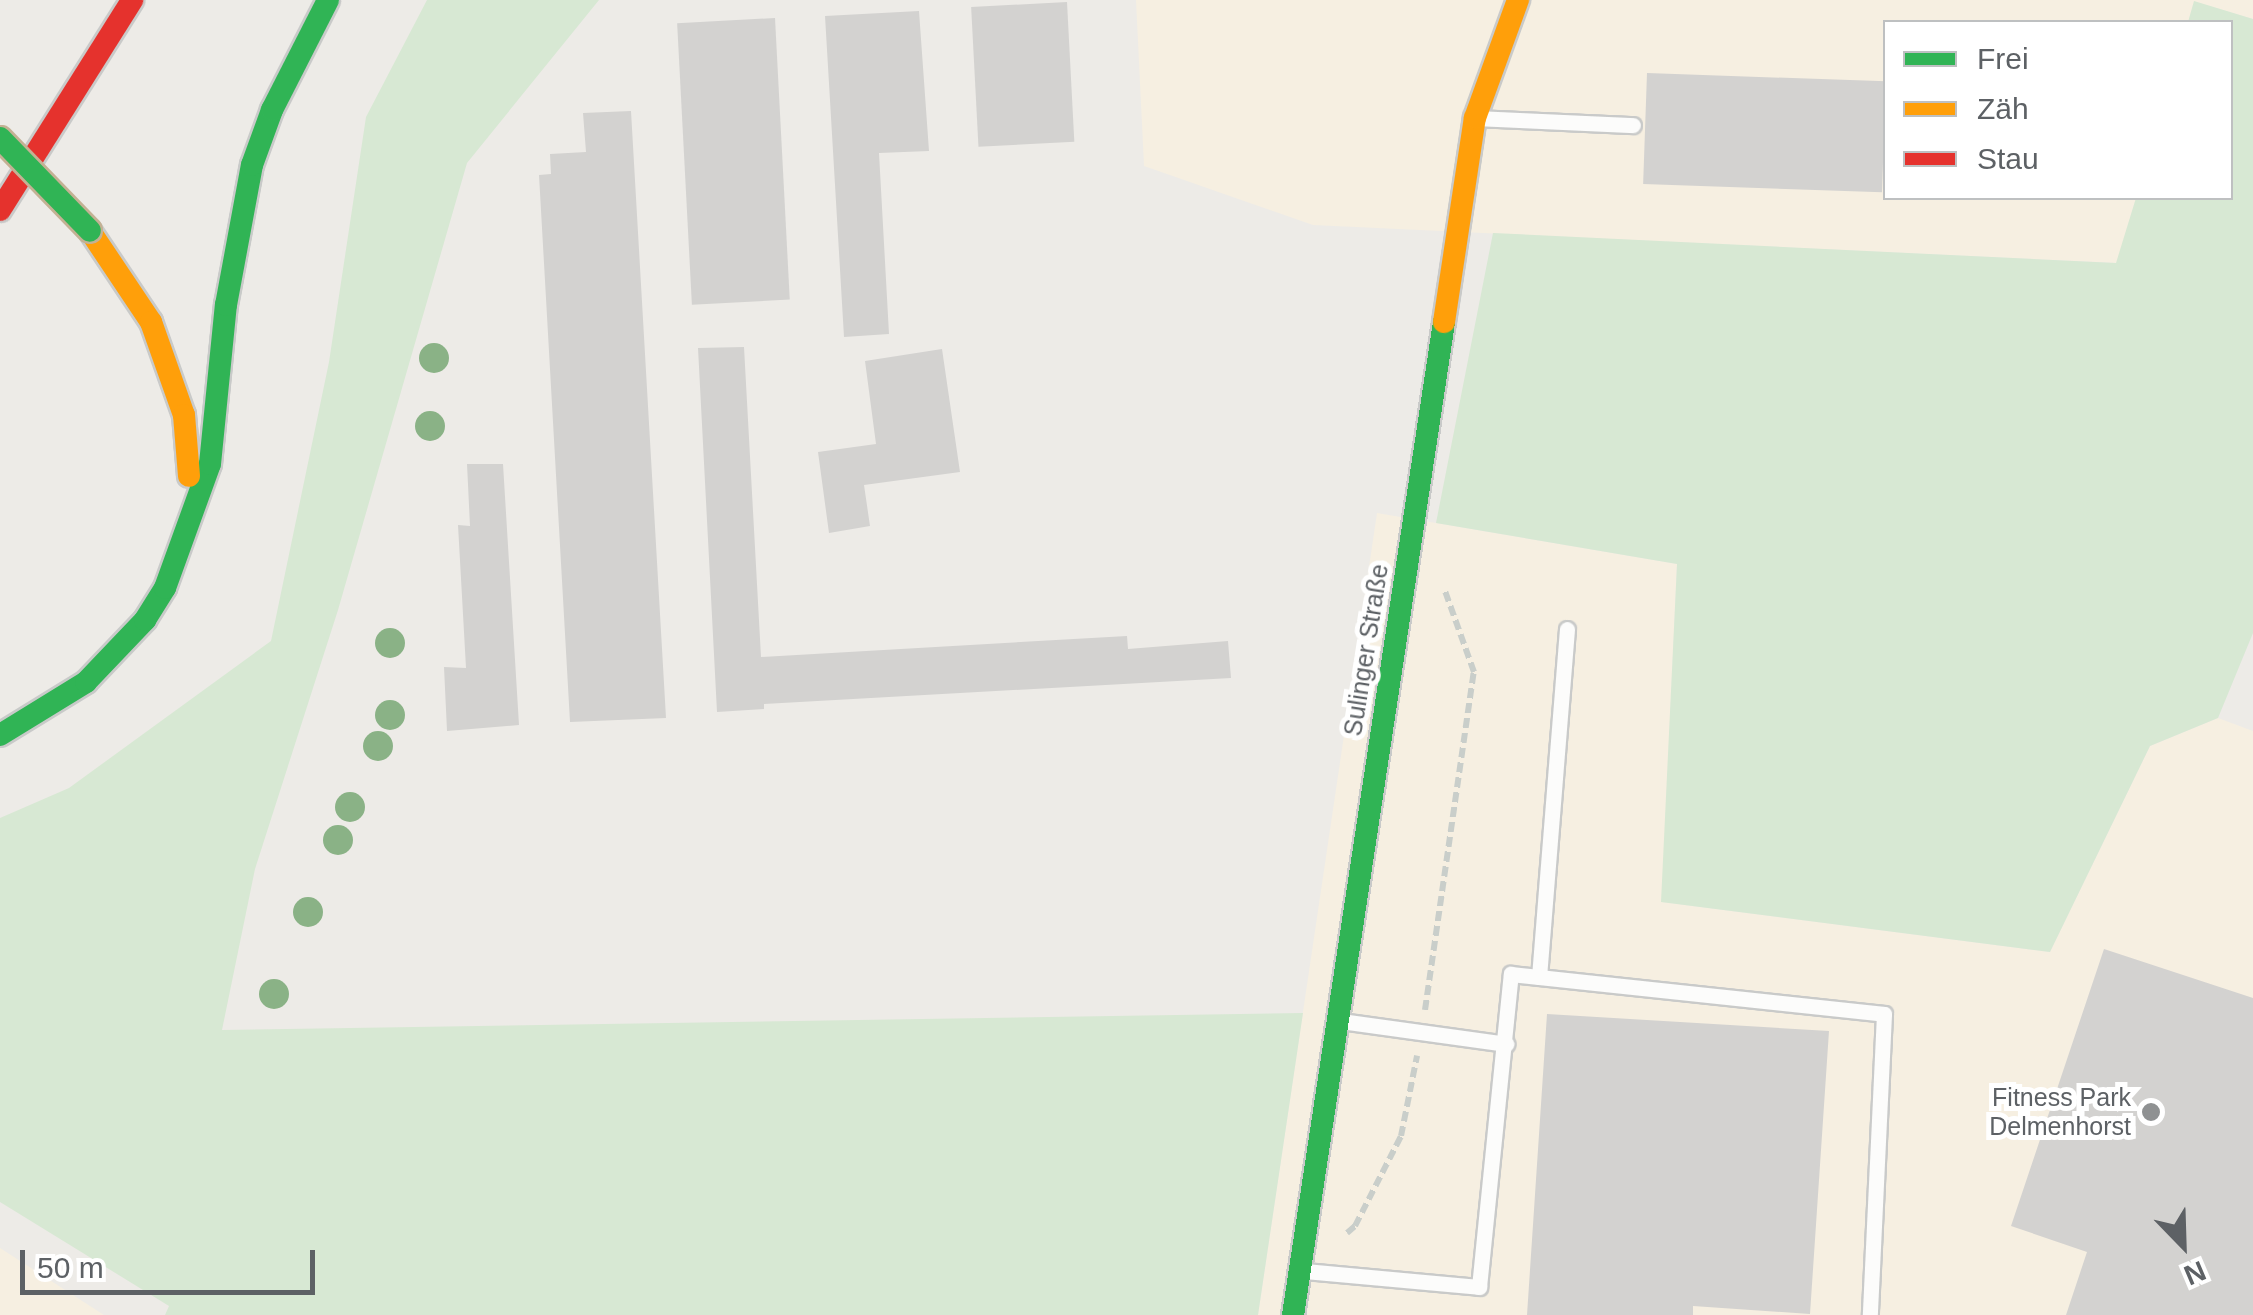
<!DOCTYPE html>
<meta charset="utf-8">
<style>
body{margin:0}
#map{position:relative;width:2253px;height:1315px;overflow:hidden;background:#edebe7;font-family:Arial,sans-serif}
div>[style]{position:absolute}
.commercial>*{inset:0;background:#f6efe1}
.green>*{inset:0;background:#d7e8d3}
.building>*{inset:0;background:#d3d2d0;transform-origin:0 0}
.path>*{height:6px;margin-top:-3px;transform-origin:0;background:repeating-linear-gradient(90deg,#c9ceca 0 10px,transparent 0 15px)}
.roads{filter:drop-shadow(2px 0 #c9cac9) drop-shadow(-2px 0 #c9cac9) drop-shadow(0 2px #c9cac9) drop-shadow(0 -2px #c9cac9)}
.lane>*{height:15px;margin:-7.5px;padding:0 7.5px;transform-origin:7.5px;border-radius:7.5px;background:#fcfcfb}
.fast>*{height:22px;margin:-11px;padding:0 11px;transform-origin:11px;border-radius:11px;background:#30b455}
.slow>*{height:22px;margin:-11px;padding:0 11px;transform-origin:11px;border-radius:11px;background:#ff9f0a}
.jam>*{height:22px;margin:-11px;padding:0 11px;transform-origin:11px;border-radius:11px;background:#e5322d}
.bridges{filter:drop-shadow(2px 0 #c4b194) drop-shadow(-2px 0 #c4b194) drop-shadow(0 2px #c4b194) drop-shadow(0 -2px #c4b194)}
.fast-bridge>*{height:22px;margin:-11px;padding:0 11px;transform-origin:11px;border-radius:11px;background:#30b455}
.trees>*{width:30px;height:30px;margin:-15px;border-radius:50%;background:#8ab286}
.dots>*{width:28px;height:28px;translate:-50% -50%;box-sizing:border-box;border:5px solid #fff;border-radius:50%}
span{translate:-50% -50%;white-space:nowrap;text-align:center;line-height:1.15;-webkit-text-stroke:10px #fff;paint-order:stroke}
.street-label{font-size:25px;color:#5d6165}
.poi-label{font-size:25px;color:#5d6165}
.right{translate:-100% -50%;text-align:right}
.legend{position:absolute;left:1883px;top:20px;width:350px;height:180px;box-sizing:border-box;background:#fff;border:2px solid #bec0c1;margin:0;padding:12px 18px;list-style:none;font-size:30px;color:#5d6165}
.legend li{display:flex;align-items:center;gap:20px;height:50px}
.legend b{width:50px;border:2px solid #bec0c1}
.north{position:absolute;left:2133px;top:1195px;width:100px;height:100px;-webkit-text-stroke:8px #fff;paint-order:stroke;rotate:157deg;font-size:28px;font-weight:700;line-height:40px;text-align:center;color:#5d6165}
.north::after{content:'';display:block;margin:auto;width:35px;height:45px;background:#5d6165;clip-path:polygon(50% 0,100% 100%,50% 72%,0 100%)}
.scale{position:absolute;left:20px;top:1250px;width:295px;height:45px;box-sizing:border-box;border:5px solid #5d6165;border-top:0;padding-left:12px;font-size:30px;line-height:35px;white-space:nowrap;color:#5d6165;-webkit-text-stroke:8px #fff;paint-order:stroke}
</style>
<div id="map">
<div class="commercial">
<div style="clip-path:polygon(1136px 0,2253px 0,2253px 19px,2195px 2px,2188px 22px,1886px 22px,1886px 198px,2136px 198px,2117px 263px,1313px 225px,1144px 166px)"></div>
<div style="clip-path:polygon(1377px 513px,1677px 564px,1662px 902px,2050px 952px,2150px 746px,2218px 718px,2253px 731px,2253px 1315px,1258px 1315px)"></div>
<div style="clip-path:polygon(0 1248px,104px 1315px,0 1315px)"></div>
</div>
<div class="green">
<div style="clip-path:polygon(427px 0,599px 0,467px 163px,338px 610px,255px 869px,222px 1030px,1303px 1013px,1258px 1315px,165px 1315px,169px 1306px,0 1202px,0 818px,69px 788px,271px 641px,329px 362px,366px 117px)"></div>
<div style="clip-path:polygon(2194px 1px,2253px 19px,2253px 633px,2218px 718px,2150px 746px,2050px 952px,1661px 902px,1677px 564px,1436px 523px,1493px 233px,2116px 263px,2136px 198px,2230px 198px,2230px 22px,2188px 22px)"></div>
</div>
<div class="building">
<div style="left:1067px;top:2px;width:140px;height:96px;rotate:87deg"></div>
<div style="clip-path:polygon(919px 11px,929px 151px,879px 153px,889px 334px,844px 337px,825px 16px)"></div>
<div style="left:775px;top:18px;width:282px;height:98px;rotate:87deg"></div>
<div style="left:1647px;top:73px;width:239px;height:111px;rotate:2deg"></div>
<div style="clip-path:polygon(631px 111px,666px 718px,570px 722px,539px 175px,551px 174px,550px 154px,586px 152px,583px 113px)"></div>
<div style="clip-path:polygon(744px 347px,761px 657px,1127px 636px,1128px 649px,1228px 641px,1231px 678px,764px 704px,764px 709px,717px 712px,698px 348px)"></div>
<div style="clip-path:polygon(942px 349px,960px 472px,864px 485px,870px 526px,829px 533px,818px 452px,876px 444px,865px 361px)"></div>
<div style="clip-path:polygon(467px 464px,503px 464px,519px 725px,447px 731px,444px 667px,466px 668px,458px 525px,470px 526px)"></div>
<div style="clip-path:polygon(2104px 949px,2253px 998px,2253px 1315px,2066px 1315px,2087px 1252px,2011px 1226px)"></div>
<div style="clip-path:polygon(1547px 1014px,1829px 1031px,1810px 1314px,1693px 1306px,1693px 1315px,1527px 1315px)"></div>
</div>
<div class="path">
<div style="left:1425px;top:1010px;width:342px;rotate:-81.8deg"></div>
<div style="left:1474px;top:672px;width:86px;rotate:-109.7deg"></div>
<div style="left:1347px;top:1233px;width:11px;rotate:-41deg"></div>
<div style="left:1355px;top:1226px;width:101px;rotate:-62.9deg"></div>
<div style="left:1401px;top:1136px;width:82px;rotate:-78.7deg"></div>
</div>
<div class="roads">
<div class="lane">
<div style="left:1477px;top:118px;width:156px;rotate:2.6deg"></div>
<div style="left:1539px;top:977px;width:349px;rotate:-85.4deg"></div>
<div style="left:1341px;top:1021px;width:167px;rotate:7.9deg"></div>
<div style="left:1304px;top:1271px;width:176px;rotate:5.2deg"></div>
<div style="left:1479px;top:1287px;width:315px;rotate:-84.2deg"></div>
<div style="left:1511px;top:974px;width:375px;rotate:6.1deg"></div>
<div style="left:1884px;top:1014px;width:301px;rotate:92.7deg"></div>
</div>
<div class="fast">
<div style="left:0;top:735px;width:101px;rotate:-31.6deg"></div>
<div style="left:86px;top:682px;width:86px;rotate:-46.4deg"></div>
<div style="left:145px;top:620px;width:38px;rotate:-58deg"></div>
<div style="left:165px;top:588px;width:132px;rotate:-70.1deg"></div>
<div style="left:210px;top:464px;width:160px;rotate:-84.3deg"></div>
<div style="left:226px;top:305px;width:142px;rotate:-79.5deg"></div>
<div style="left:252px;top:165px;width:59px;rotate:-70deg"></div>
<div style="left:272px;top:110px;width:123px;rotate:-63deg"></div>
<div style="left:1293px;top:1315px;width:1004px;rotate:-81.35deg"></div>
</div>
<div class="slow">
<div style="left:90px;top:231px;width:110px;rotate:56.2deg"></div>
<div style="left:151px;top:322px;width:99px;rotate:70.5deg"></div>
<div style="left:184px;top:415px;width:61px;rotate:85.3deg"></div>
<div style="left:1444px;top:322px;width:206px;rotate:-81.4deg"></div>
<div style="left:1475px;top:118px;width:126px;rotate:-70deg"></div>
</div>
<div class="jam">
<div style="left:0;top:210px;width:248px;rotate:-57.8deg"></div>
</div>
</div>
<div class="bridges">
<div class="fast-bridge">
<div style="left:0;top:138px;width:129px;rotate:45.9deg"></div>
</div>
</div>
<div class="trees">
<div style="left:434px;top:358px"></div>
<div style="left:430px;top:426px"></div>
<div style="left:390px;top:643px"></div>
<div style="left:390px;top:715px"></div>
<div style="left:378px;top:746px"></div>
<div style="left:350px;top:807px"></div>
<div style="left:338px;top:840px"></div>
<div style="left:308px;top:912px"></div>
<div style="left:274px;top:994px"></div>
</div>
<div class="dots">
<div style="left:2151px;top:1112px;background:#8f9192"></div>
</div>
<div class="street-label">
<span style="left:1366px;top:650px;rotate:-81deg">Sulinger Straße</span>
</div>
<div class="poi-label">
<span class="right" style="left:2131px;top:1112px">Fitness Park<br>Delmenhorst</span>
</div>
<ul class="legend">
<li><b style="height:12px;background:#30b455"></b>Frei</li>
<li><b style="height:12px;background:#ff9f0a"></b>Zäh</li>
<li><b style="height:12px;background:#e5322d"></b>Stau</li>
</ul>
<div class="north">N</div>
<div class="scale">50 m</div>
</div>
